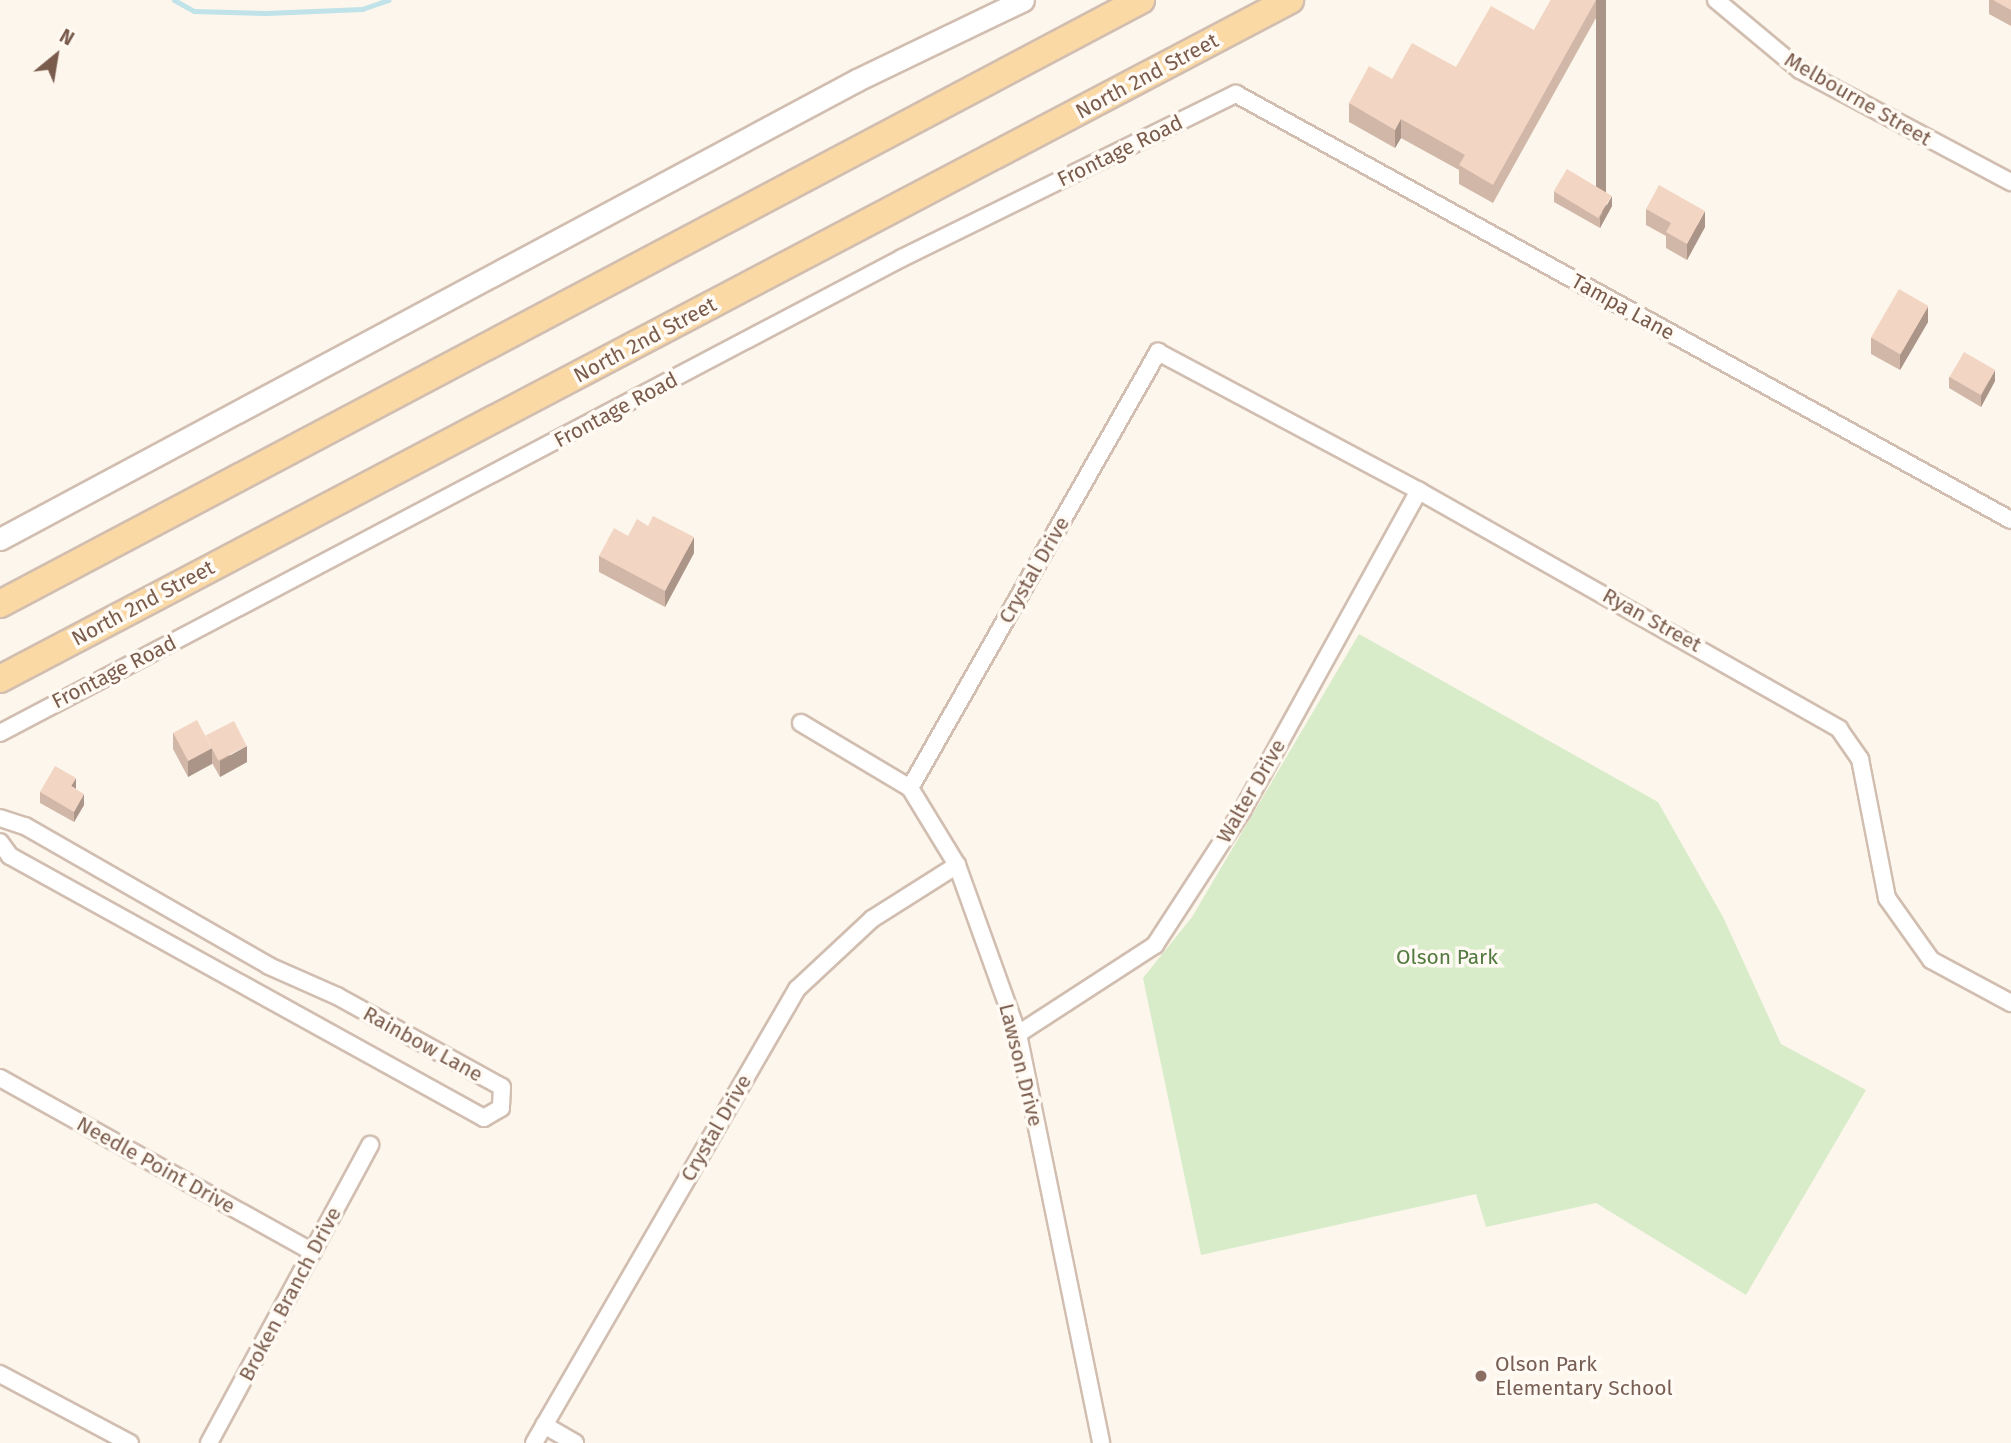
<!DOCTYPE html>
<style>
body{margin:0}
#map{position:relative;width:2011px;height:1443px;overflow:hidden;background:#fdf6ec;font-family:"Fira Sans",sans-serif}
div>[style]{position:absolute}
.green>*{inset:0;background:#d8ecc9}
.stream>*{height:5px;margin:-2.5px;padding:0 2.5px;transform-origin:2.5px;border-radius:2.5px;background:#bfe3e8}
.roads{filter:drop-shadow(2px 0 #d1beb0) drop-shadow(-2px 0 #d1beb0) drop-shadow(0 2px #d1beb0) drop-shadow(0 -2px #d1beb0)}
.minor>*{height:16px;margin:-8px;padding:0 8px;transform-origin:8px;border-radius:8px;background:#fff}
.tertiary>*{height:21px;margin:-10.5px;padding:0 10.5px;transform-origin:10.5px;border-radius:10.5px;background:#fff}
.primary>*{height:26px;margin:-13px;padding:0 13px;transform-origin:13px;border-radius:13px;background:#fbd9a5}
.wall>*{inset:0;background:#d1b7a8}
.shaded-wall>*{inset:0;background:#aa9588;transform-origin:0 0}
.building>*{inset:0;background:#f3d5c3;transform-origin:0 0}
.dots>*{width:19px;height:19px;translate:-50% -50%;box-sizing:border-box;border:4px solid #fffaf3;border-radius:50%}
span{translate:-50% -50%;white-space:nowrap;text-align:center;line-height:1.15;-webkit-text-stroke:7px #fffaf3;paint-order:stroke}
.street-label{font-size:21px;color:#7a5c4d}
.park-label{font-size:21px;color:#537a41}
.education-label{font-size:21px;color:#785e54}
.left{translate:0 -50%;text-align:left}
.north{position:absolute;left:21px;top:21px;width:70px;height:70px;-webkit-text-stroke:5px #fffaf3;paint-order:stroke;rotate:30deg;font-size:19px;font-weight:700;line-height:28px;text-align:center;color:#7a5c4d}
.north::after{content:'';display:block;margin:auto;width:24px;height:32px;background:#7a5c4d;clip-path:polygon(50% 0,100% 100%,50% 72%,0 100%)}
</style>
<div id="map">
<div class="green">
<div style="clip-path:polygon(1359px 634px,1658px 802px,1723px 917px,1781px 1044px,1866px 1090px,1746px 1295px,1596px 1203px,1486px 1227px,1476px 1194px,1201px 1255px,1143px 978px,1192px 917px)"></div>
</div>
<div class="stream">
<div style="left:174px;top:0;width:23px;rotate:29deg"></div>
<div style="left:194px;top:11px;width:73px;rotate:1.6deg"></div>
<div style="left:267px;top:13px;width:95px;rotate:-2.4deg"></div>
<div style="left:362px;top:9px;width:28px;rotate:-19deg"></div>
</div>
<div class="roads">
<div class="minor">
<div style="left:1716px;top:0;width:109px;rotate:39.8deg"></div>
<div style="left:1800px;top:70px;width:239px;rotate:28deg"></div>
<div style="left:801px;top:723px;width:127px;rotate:30.8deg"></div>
<div style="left:910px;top:788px;width:90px;rotate:58.6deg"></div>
<div style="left:957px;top:865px;width:180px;rotate:70.2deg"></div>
<div style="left:1018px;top:1034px;width:417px;rotate:78.5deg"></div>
<div style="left:0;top:733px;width:1019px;rotate:-27.77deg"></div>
<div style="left:902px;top:258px;width:372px;rotate:-26.2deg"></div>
<div style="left:1236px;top:94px;width:884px;rotate:28.8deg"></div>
<div style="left:910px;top:788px;width:502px;rotate:-60.37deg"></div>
<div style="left:1158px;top:352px;width:296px;rotate:28deg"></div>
<div style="left:1419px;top:491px;width:483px;rotate:29.5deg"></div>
<div style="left:1839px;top:729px;width:37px;rotate:55deg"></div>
<div style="left:1860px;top:759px;width:142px;rotate:79deg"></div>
<div style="left:1887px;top:898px;width:76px;rotate:54.6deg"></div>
<div style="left:1931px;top:960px;width:91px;rotate:28.3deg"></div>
<div style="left:0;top:818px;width:26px;rotate:18deg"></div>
<div style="left:25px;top:826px;width:281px;rotate:29.8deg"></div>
<div style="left:269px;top:966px;width:74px;rotate:23.8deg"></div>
<div style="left:337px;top:996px;width:188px;rotate:28.9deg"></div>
<div style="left:502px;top:1087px;width:21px;rotate:93deg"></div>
<div style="left:501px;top:1108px;width:20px;rotate:150deg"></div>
<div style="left:484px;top:1118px;width:542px;rotate:-151.07deg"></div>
<div style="left:10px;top:856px;width:17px;rotate:-126deg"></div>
<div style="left:1018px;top:1034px;width:163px;rotate:-33deg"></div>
<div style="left:1155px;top:945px;width:160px;rotate:-57deg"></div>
<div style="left:1242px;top:811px;width:366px;rotate:-61.1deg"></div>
<div style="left:0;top:1078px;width:358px;rotate:29.1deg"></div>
<div style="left:0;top:1374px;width:147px;rotate:28deg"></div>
<div style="left:544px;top:1425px;width:36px;rotate:30deg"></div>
<div style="left:209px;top:1443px;width:339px;rotate:-61.6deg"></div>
<div style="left:534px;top:1443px;width:525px;rotate:-59.92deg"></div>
<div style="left:797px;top:989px;width:103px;rotate:-43deg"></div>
<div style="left:872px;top:919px;width:101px;rotate:-32.4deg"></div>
</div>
<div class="tertiary">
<div style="left:0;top:539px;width:972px;rotate:-28.17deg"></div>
<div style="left:857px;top:80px;width:184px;rotate:-25.7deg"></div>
</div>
<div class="primary">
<div style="left:0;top:604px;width:1291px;rotate:-27.89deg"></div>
<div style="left:0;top:679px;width:1458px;rotate:-27.76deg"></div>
</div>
</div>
<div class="wall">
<div style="clip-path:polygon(1551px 0,1606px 0,1493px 203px,1459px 184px,1459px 170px,1401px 138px,1395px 148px,1349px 122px,1349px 103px,1456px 67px,1534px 30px)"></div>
<div style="clip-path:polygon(1989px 0,2011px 0,2011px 26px,1989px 14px)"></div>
<div style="clip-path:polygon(1554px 191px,1612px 206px,1600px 228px,1554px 202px)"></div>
<div style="clip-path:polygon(1646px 209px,1705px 227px,1687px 260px,1666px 248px,1666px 236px,1646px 225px)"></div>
<div style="clip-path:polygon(1928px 322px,1900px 370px,1871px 354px,1871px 338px)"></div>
<div style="clip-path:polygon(1949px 377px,1995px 381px,1981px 407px,1949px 388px)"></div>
<div style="clip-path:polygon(628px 536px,694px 553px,665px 607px,599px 572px,599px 556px)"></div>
<div style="clip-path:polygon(173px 733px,247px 762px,220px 777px,212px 763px,188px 777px,173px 749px)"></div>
<div style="clip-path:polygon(75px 789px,84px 805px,74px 822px,40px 803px,40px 792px)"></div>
</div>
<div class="shaded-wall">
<div style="left:1596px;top:0;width:10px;height:212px"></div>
<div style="clip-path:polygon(1401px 119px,1401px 138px,1395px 148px,1395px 130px)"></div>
<div style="clip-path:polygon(1612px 196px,1612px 206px,1600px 228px,1600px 217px)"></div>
<div style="clip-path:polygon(1705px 211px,1705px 227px,1687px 260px,1687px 244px)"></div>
<div style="clip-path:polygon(1928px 306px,1928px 322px,1900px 370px,1900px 354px)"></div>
<div style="clip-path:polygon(1995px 370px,1995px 381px,1981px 407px,1981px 396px)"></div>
<div style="clip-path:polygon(694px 537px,694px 553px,665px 607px,665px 591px)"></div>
<div style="clip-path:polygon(247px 746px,247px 762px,220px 777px,220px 761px)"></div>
<div style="clip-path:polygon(212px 748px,212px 764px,188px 777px,188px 761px)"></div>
<div style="clip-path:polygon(76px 778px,76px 789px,71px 786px)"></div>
<div style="clip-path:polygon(84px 794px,84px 805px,74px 822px,74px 812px)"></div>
</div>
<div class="building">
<div style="clip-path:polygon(1551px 0,1596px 0,1493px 185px,1459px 165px,1465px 155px,1401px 119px,1395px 130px,1349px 103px,1369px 66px,1392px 79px,1412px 43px,1456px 67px,1491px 6px,1534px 30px)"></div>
<div style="clip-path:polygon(1993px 0,2011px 0,2011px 10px)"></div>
<div style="left:1567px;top:169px;width:52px;height:26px;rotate:31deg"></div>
<div style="clip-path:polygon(1659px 185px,1705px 211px,1687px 244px,1666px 232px,1671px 223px,1646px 209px)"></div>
<div style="left:1899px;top:289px;width:34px;height:56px;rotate:30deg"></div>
<div style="left:1964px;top:352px;width:36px;height:29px;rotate:30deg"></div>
<div style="clip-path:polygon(653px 516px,694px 537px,665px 591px,599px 556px,614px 528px,628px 536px,637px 519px,648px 526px)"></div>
<div style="left:197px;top:720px;width:32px;height:27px;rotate:62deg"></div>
<div style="left:234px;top:721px;width:28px;height:32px;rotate:63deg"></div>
<div style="clip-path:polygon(55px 766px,76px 778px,71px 786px,84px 794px,74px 812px,40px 792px)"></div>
</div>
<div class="dots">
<div style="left:1481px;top:1376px;background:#8d6e63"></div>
</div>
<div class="street-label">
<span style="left:1147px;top:76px;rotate:-28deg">North 2nd Street</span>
<span style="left:1858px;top:99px;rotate:30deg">Melbourne Street</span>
<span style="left:1120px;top:151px;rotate:-26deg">Frontage Road</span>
<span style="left:1623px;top:307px;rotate:29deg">Tampa Lane</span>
<span style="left:645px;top:340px;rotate:-28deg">North 2nd Street</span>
<span style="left:616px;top:410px;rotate:-28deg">Frontage Road</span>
<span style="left:1034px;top:570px;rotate:-60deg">Crystal Drive</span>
<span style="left:143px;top:603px;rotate:-28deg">North 2nd Street</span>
<span style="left:1652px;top:620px;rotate:29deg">Ryan Street</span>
<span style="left:114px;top:672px;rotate:-27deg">Frontage Road</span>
<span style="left:1251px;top:791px;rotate:-60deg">Walter Drive</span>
<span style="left:423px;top:1044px;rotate:29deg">Rainbow Lane</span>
<span style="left:1021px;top:1065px;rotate:76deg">Lawson Drive</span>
<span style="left:716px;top:1128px;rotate:-60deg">Crystal Drive</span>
<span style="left:156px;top:1165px;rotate:29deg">Needle Point Drive</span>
<span style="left:290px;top:1294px;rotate:-62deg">Broken Branch Drive</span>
</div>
<div class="park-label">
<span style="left:1447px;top:957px">Olson Park</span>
</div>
<div class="education-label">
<span class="left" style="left:1495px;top:1376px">Olson Park<br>Elementary School</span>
</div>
<div class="north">N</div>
</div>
